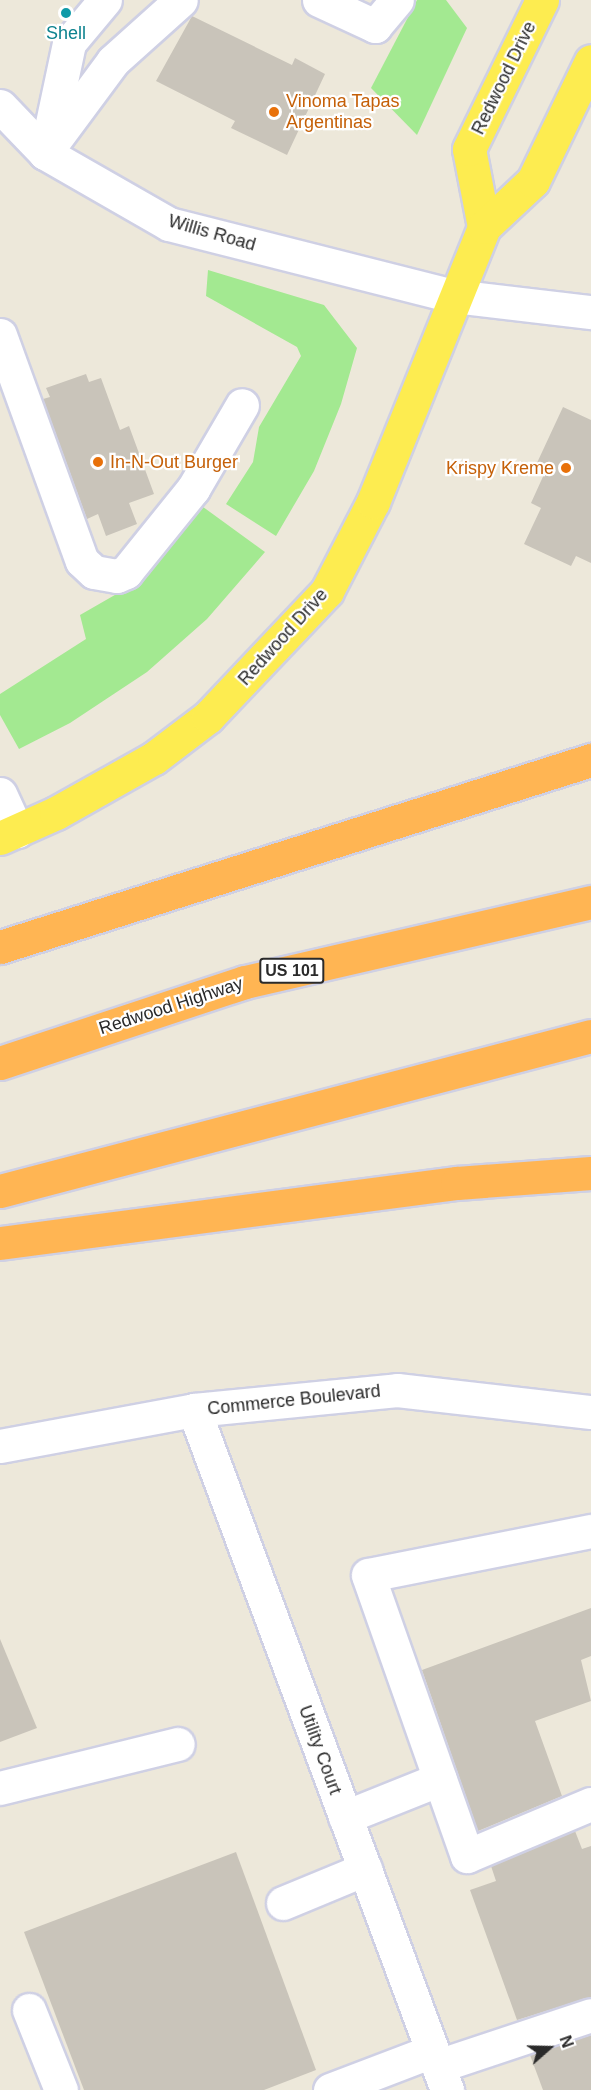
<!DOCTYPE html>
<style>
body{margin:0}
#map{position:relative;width:591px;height:2090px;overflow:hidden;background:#ede8da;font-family:Helvetica,sans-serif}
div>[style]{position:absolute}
.green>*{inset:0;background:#a3e991}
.building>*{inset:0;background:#c9c4ba}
.roads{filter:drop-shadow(2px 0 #cfd0e4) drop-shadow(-2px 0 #cfd0e4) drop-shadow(0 2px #cfd0e4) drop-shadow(0 -2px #cfd0e4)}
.minor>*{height:33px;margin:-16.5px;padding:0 16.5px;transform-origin:16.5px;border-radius:16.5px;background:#fff}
.major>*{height:33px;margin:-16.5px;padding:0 16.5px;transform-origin:16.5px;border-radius:16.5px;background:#fdec50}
.highway>*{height:33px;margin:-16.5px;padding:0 16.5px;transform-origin:16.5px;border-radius:16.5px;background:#ffb553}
.dots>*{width:16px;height:16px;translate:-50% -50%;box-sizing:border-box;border:3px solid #fff;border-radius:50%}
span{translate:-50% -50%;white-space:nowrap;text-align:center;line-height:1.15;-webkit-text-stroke:4.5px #fff;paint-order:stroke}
.shield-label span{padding:2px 4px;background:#fff;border:2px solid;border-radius:4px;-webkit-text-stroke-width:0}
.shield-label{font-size:16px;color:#2a2a2a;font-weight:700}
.culture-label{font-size:18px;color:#0d838f}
.street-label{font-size:18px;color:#2a2a2a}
.food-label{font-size:18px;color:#c56008}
.left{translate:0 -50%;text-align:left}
.right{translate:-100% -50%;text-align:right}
.north{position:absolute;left:519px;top:2018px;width:60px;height:60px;-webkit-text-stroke:4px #fff;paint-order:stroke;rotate:70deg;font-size:16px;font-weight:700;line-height:24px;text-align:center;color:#2a2a2a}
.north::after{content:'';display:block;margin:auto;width:21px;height:27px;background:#2a2a2a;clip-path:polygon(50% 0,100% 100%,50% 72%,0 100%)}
</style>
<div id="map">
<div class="green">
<div style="clip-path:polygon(417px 0,446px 0,467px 28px,417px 135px,371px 88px)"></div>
<div style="clip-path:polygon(208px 270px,324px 305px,357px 348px,341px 404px,314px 471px,276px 536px,226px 504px,253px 462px,259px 427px,301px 356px,297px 347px,206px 296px)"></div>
<div style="clip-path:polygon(199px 504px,265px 552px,207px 619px,147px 672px,70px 723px,19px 749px,0 715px,0 694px,86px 639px,80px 615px,127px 588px)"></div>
</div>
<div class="building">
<div style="clip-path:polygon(192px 16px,292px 65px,295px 58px,325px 74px,287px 155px,231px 128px,235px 121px,156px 81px)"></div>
<div style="clip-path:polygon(86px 374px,89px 382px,101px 378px,120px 430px,129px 426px,154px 494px,129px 503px,137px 524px,106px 536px,98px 514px,87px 519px,43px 399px,50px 397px,46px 388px)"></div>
<div style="clip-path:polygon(563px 407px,591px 420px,591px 563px,576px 556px,571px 566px,524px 544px,541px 508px,531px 503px,546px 470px,536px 465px)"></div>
<div style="clip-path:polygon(591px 1608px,591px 1656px,581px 1660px,591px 1701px,535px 1721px,562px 1796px,478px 1831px,422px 1670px)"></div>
<div style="clip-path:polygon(0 1639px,37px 1728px,0 1742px)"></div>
<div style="clip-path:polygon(575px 1831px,582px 1849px,591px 1846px,591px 1997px,517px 2020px,470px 1890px,496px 1881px,491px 1866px)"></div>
<div style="clip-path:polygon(236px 1852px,316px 2070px,264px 2090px,84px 2090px,24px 1932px)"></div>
<div style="clip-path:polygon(591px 2035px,591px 2090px,543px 2090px,530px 2055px)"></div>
</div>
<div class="roads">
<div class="minor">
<div style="left:319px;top:0;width:62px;rotate:24.9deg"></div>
<div style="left:375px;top:26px;width:34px;rotate:-50deg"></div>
<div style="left:0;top:106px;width:65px;rotate:46.2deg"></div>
<div style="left:45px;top:153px;width:143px;rotate:29.8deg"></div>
<div style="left:169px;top:224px;width:294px;rotate:14.2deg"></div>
<div style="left:454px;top:296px;width:138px;rotate:6.7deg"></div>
<div style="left:48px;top:142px;width:101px;rotate:-78deg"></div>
<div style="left:69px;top:43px;width:56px;rotate:-50.1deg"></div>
<div style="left:45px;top:153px;width:114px;rotate:-53.5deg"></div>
<div style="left:113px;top:61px;width:91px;rotate:-41.9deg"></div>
<div style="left:0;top:335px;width:240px;rotate:70.1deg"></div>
<div style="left:82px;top:561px;width:16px;rotate:43deg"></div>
<div style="left:94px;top:572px;width:23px;rotate:10deg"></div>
<div style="left:117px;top:576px;width:10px;rotate:-24deg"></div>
<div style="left:126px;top:572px;width:107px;rotate:-51.1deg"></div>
<div style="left:193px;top:489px;width:97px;rotate:-59.7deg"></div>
<div style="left:0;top:794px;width:41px;rotate:65.3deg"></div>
<div style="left:194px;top:1410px;width:726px;rotate:69.59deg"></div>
<div style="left:0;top:1446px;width:197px;rotate:-10.5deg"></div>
<div style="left:194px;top:1410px;width:204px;rotate:-5.6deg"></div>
<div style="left:397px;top:1390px;width:195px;rotate:6.5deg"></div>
<div style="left:591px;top:1531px;width:227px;rotate:168.8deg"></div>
<div style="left:368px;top:1575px;width:298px;rotate:70.6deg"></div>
<div style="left:467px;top:1856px;width:134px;rotate:-22.8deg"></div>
<div style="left:0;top:1788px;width:183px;rotate:-13.9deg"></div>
<div style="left:345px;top:1817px;width:102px;rotate:-21.8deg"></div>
<div style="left:283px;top:1903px;width:89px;rotate:-22.5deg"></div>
<div style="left:29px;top:2010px;width:86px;rotate:68.2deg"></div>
<div style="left:438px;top:2066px;width:161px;rotate:-18.4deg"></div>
<div style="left:330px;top:2090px;width:109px;rotate:-20.9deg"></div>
</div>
<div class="major">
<div style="left:484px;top:227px;width:79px;rotate:-100.9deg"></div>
<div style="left:469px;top:149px;width:166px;rotate:-63.9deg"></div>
<div style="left:0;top:838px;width:61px;rotate:-24.1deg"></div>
<div style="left:56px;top:813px;width:112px;rotate:-29.3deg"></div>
<div style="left:154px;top:758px;width:68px;rotate:-37.2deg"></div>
<div style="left:208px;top:717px;width:173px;rotate:-46.6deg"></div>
<div style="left:327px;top:591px;width:100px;rotate:-62.7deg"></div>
<div style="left:373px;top:502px;width:297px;rotate:-68deg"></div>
<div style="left:484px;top:227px;width:67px;rotate:-43.2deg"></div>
<div style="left:533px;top:181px;width:133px;rotate:-64.2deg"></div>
</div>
<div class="highway">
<div style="left:0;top:947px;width:620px;rotate:-17.56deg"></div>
<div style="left:0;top:1063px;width:258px;rotate:-18.3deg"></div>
<div style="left:245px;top:982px;width:355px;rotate:-13deg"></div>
<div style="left:0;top:1191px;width:611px;rotate:-14.7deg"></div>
<div style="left:0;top:1243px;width:461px;rotate:-7.5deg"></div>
<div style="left:457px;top:1183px;width:134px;rotate:-4.3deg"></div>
</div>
</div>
<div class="dots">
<div style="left:66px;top:13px;background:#0f9aa8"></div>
<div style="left:274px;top:112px;background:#e8710a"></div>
<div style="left:98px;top:462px;background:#e8710a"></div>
<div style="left:566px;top:468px;background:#e8710a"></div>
</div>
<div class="shield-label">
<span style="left:292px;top:971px">US 101</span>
</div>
<div class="culture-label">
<span style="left:66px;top:33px">Shell</span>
</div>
<div class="street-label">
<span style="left:504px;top:78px;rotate:-64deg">Redwood Drive</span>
<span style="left:212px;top:233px;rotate:16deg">Willis Road</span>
<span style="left:283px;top:637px;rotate:-48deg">Redwood Drive</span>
<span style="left:171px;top:1006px;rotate:-18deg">Redwood Highway</span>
<span style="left:294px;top:1400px;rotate:-6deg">Commerce Boulevard</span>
<span style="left:320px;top:1750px;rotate:70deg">Utility Court</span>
</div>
<div class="food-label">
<span class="left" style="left:286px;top:112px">Vinoma Tapas<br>Argentinas</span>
<span class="left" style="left:110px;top:462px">In-N-Out Burger</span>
<span class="right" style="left:554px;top:468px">Krispy Kreme</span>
</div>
<div class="north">N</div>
</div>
